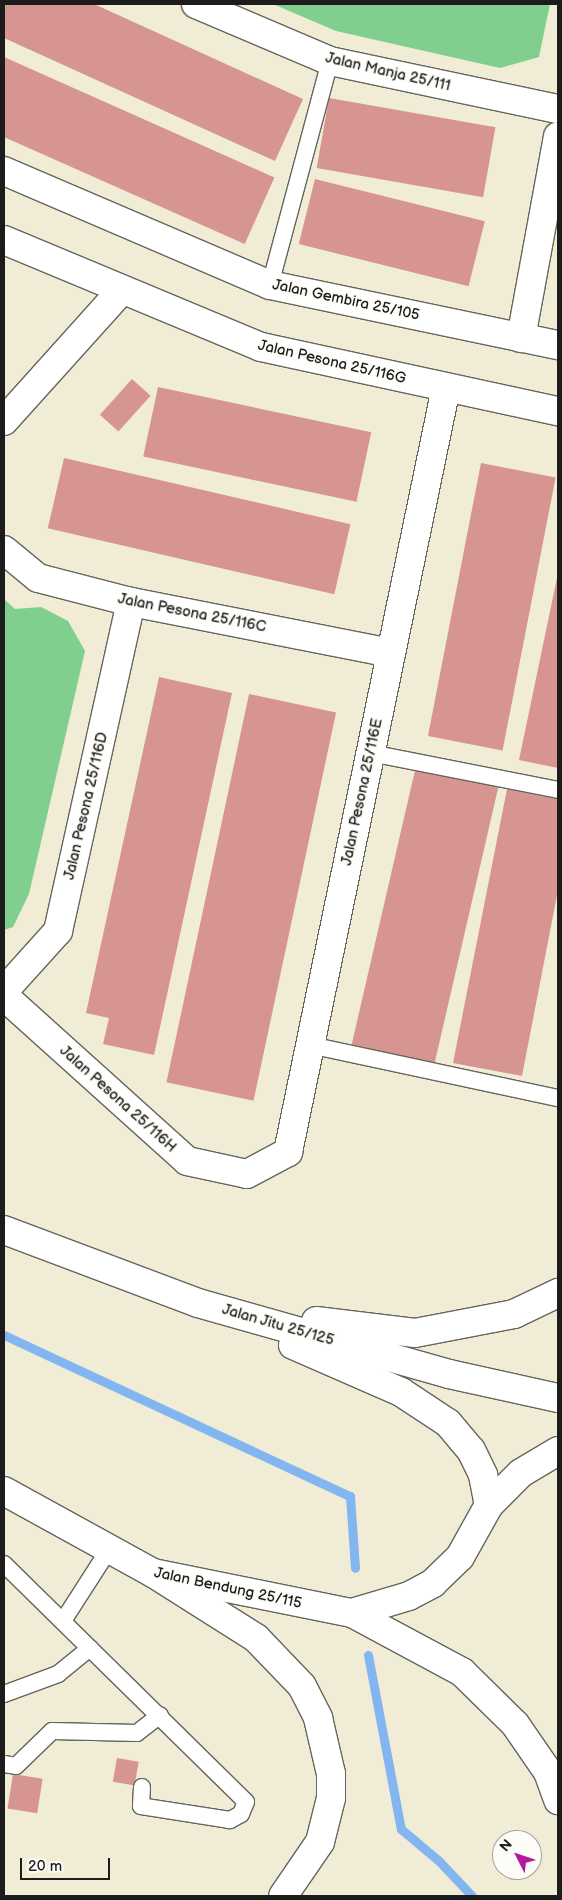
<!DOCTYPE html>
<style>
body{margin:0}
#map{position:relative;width:562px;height:1900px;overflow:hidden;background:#f0ecd5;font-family:"Balsamiq Sans",sans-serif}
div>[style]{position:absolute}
.green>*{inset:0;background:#80cf8f}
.stream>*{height:9px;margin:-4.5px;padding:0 4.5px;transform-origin:4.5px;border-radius:4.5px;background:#83b6f0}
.building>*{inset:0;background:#d69591;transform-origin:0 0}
.roads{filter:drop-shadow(1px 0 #66655d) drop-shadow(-1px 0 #66655d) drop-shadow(0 1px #66655d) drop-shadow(0 -1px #66655d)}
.lane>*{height:16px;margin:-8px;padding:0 8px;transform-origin:8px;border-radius:8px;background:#fff}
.street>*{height:28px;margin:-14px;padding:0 14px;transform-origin:14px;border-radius:14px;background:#fff}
.secondary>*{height:28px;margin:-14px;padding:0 14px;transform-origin:14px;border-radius:14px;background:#fff}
.highway>*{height:28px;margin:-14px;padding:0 14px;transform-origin:14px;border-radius:14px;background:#fff}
span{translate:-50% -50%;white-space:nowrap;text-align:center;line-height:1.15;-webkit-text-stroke:4px #fdfcf7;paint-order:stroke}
.street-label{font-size:15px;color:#1c1c1c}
.frame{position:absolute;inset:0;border:5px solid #1c1c1c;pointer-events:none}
.north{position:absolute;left:492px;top:1830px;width:50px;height:50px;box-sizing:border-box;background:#fdfcf7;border:1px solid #a3a29f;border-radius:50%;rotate:311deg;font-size:14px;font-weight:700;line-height:20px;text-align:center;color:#1c1c1c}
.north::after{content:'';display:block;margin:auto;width:18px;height:22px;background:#b5179e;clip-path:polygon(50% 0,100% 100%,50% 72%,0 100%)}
.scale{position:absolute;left:20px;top:1858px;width:90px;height:22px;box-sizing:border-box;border:2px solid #1c1c1c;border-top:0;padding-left:6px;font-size:15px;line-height:18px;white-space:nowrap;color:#1c1c1c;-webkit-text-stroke:4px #fdfcf7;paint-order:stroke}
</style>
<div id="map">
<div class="green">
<div style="clip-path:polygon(273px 4px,550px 4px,539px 57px,500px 68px,336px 31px)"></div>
<div style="clip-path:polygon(4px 599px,15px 609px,41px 607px,68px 621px,85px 651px,29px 894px,13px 927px,4px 930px)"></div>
</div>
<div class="stream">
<div style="left:4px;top:1335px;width:382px;rotate:25deg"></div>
<div style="left:350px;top:1496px;width:72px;rotate:86deg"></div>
<div style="left:368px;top:1655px;width:177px;rotate:79.3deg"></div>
<div style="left:401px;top:1829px;width:50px;rotate:40.1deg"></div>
<div style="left:439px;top:1861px;width:48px;rotate:46.7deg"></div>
</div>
<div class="building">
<div style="clip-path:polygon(4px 4px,94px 4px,303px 99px,275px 161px,4px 38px)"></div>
<div style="left:4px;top:57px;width:296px;height:73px;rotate:24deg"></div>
<div style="left:329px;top:98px;width:169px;height:71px;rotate:10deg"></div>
<div style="left:315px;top:179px;width:175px;height:67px;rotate:14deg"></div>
<div style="left:132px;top:379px;width:25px;height:48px;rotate:42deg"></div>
<div style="left:158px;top:387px;width:218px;height:71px;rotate:12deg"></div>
<div style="left:64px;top:458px;width:294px;height:72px;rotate:13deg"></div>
<div style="left:481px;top:463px;width:76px;height:278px;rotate:11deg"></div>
<div style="clip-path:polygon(558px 573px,558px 768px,519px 760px)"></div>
<div style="clip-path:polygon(159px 677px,232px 693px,154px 1055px,103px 1044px,109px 1018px,86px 1013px)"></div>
<div style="left:249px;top:694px;width:89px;height:397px;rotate:12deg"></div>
<div style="left:416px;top:766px;width:85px;height:286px;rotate:13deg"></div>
<div style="clip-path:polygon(507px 789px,558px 799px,558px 890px,522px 1076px,453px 1063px)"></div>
<div style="left:117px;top:1758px;width:22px;height:24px;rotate:10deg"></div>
<div style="left:13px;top:1774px;width:30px;height:35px;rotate:9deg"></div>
</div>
<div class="roads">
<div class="lane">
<div style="left:270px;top:285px;width:232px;rotate:-75deg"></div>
<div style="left:370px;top:753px;width:192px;rotate:11.1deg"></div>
<div style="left:310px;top:1045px;width:254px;rotate:12.1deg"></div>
<div style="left:4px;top:1564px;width:339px;rotate:44.5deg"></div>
<div style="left:246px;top:1802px;width:13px;rotate:113deg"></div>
<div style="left:241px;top:1814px;width:13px;rotate:151deg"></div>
<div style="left:230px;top:1820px;width:90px;rotate:-171.1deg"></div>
<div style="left:141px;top:1806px;width:19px;rotate:-87deg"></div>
<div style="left:63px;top:1621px;width:83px;rotate:-57.3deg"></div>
<div style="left:4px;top:1694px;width:58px;rotate:-20.3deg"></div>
<div style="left:58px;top:1674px;width:41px;rotate:-39.1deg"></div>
<div style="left:4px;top:1764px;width:12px;rotate:9deg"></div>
<div style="left:16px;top:1766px;width:50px;rotate:-44.2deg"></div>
<div style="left:52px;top:1731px;width:85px;rotate:1.3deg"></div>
<div style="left:137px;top:1733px;width:29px;rotate:-38deg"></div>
</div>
<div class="street">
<div style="left:196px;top:4px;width:146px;rotate:23deg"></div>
<div style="left:330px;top:61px;width:233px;rotate:11.9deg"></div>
<div style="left:4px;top:171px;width:289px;rotate:23.2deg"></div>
<div style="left:270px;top:285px;width:294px;rotate:11.8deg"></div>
<div style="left:4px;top:240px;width:278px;rotate:22.6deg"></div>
<div style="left:261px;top:347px;width:304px;rotate:12.2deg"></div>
<div style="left:521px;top:338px;width:205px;rotate:-79.6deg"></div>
<div style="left:4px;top:421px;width:176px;rotate:-48deg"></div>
<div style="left:4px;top:550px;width:44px;rotate:39.5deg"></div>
<div style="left:38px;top:578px;width:96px;rotate:14.5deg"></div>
<div style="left:131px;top:602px;width:265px;rotate:11.1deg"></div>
<div style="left:4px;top:991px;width:81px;rotate:-48deg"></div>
<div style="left:58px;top:931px;width:337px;rotate:-77.5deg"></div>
<div style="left:4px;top:996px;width:246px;rotate:42deg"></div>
<div style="left:187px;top:1161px;width:61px;rotate:12.2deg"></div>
<div style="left:247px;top:1174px;width:47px;rotate:-28.2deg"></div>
<div style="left:288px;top:1152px;width:780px;rotate:-78.32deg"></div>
</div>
<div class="secondary">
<div style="left:4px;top:1230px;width:207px;rotate:20.6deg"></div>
<div style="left:198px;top:1303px;width:261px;rotate:15.8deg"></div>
<div style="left:449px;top:1374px;width:112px;rotate:12.4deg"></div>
<div style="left:316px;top:1321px;width:100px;rotate:6.9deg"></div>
<div style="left:415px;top:1333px;width:101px;rotate:-10.9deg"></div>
<div style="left:514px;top:1314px;width:49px;rotate:-25.5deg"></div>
<div style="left:293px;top:1345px;width:118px;rotate:23.5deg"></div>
<div style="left:401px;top:1392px;width:56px;rotate:33.4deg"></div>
<div style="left:448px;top:1423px;width:35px;rotate:50deg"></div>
<div style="left:471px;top:1450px;width:28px;rotate:64deg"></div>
<div style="left:483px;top:1475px;width:31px;rotate:79deg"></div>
<div style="left:4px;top:1491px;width:170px;rotate:28.8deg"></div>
<div style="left:153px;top:1573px;width:203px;rotate:11.4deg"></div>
<div style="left:352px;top:1613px;width:125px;rotate:28.2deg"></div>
<div style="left:462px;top:1672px;width:74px;rotate:44.5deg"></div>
<div style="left:515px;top:1724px;width:58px;rotate:55.5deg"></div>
<div style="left:548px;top:1772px;width:30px;rotate:70deg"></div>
<div style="left:352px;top:1613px;width:59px;rotate:-16.6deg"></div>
<div style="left:409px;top:1596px;width:27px;rotate:-28deg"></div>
<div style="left:433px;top:1583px;width:37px;rotate:-44deg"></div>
<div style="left:460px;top:1557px;width:60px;rotate:-60.9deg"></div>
<div style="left:489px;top:1505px;width:45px;rotate:-45deg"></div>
<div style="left:521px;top:1473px;width:43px;rotate:-30.7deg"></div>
</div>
<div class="highway">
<div style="left:153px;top:1573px;width:122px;rotate:32.3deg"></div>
<div style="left:256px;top:1638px;width:66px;rotate:46.2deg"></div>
<div style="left:302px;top:1686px;width:36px;rotate:63deg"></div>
<div style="left:318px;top:1718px;width:57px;rotate:76.9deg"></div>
<div style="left:331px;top:1774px;width:24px;rotate:90deg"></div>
<div style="left:331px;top:1798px;width:45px;rotate:104deg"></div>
<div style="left:320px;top:1842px;width:65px;rotate:124.4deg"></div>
</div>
</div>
<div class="street-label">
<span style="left:388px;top:72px;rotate:13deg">Jalan Manja 25/111</span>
<span style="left:346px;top:300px;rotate:12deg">Jalan Gembira 25/105</span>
<span style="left:332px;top:362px;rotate:13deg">Jalan Pesona 25/116G</span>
<span style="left:192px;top:613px;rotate:11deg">Jalan Pesona 25/116C</span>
<span style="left:362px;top:792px;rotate:-78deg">Jalan Pesona 25/116E</span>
<span style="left:86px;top:806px;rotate:-77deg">Jalan Pesona 25/116D</span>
<span style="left:118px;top:1099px;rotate:42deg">Jalan Pesona 25/116H</span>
<span style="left:278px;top:1325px;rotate:16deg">Jalan Jitu 25/125</span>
<span style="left:228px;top:1588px;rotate:12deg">Jalan Bendung 25/115</span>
</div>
<div class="frame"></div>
<div class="north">N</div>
<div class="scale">20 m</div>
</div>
